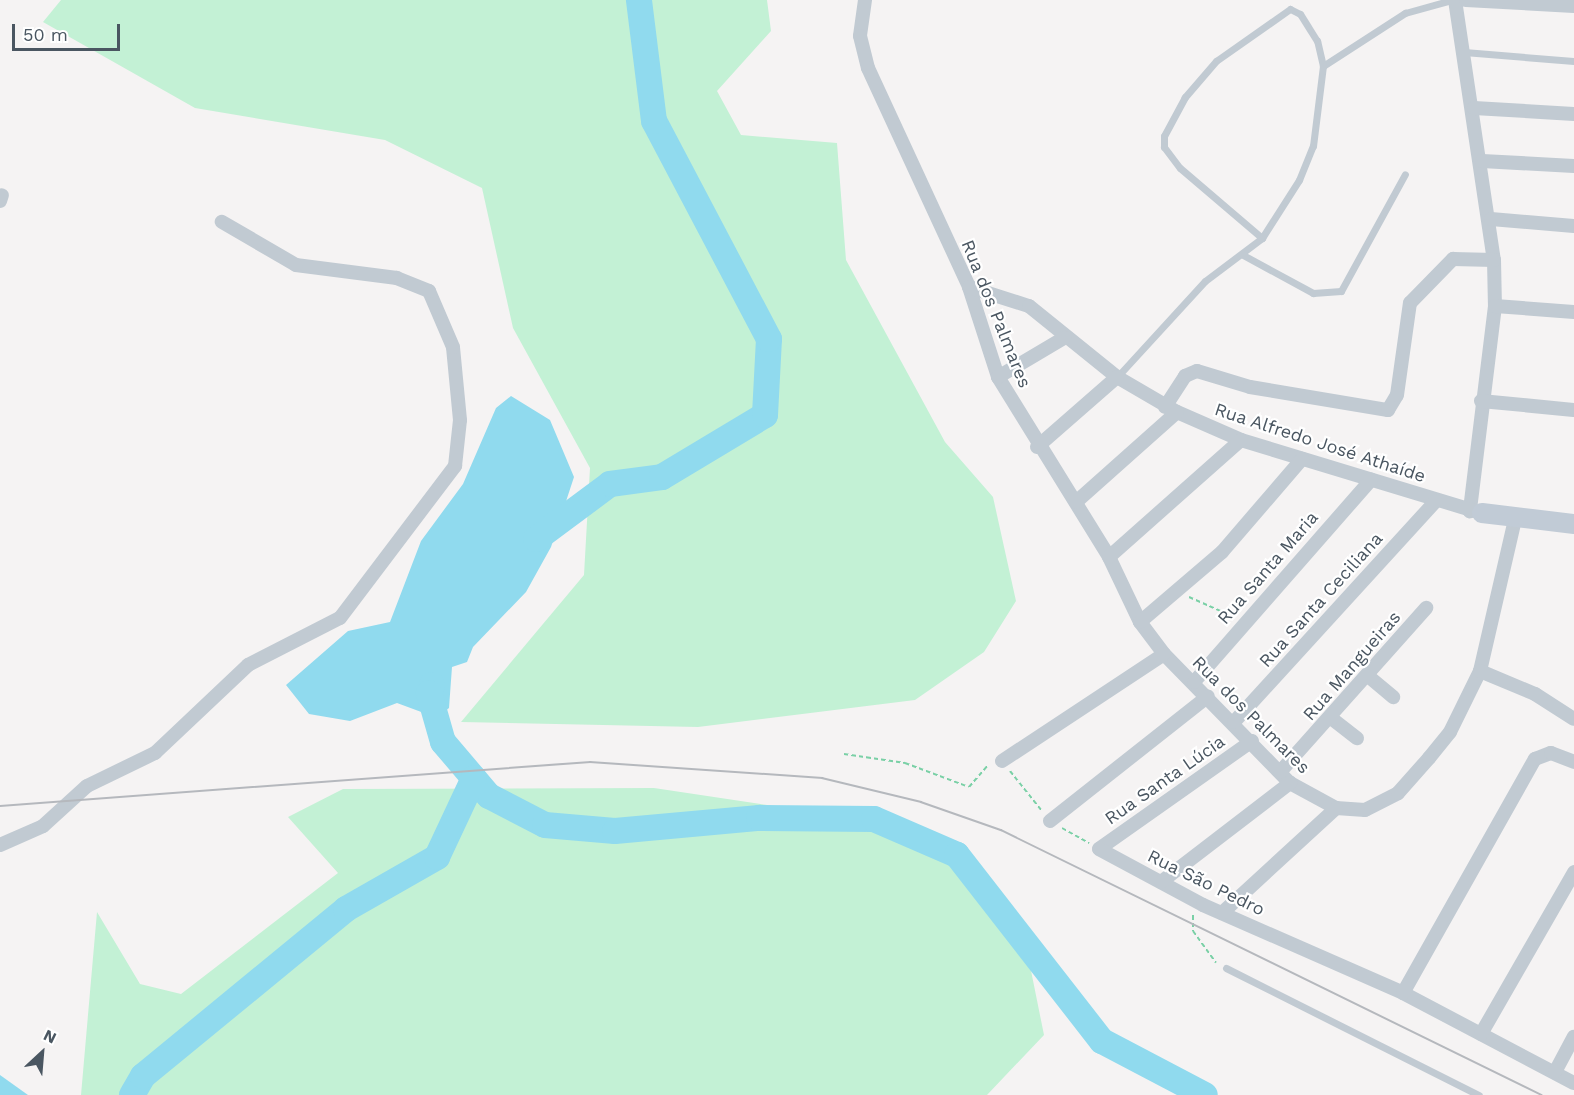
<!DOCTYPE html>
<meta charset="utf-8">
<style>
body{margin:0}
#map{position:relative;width:1574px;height:1095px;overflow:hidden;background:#f5f3f3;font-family:"Work Sans",sans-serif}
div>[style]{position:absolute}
.green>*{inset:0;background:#c3f1d5}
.water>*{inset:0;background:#90daee}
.river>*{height:26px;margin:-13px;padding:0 13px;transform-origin:13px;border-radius:13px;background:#90daee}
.path>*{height:2px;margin-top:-1px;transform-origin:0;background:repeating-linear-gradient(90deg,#7ad0a6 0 4.5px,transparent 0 7.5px)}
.lane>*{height:7px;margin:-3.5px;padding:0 3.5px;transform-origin:3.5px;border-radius:3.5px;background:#c1cad2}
.street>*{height:14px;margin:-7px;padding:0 7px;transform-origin:7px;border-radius:7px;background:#c1cad2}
.secondary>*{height:20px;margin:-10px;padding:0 10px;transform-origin:10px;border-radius:10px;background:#c1cbd6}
.tram>*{height:1.5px;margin:-0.75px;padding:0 0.75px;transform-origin:0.75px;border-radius:0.75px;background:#b5b8bd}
span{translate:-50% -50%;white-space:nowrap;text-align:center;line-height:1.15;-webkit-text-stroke:4.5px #fff;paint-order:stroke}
.street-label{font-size:18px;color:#4a5661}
.north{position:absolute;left:12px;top:1023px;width:60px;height:60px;-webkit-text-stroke:4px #fff;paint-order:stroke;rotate:26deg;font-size:16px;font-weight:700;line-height:24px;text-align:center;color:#4a5661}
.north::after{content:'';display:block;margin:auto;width:21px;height:27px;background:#4a5661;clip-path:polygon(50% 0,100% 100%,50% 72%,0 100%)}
.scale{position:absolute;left:12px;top:24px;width:108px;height:27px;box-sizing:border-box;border:3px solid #4a5661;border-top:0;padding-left:8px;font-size:18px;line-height:21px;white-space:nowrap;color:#4a5661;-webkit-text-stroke:4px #fff;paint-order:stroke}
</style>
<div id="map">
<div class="green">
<div style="clip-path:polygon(61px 0,767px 0,771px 31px,717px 91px,741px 135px,837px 143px,846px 260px,945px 442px,993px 497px,1016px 601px,984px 652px,915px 700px,698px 727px,461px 722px,584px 575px,590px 468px,513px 328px,482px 188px,385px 140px,195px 108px,43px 22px)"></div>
<div style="clip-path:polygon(654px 788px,915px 827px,1020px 916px,1044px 1035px,987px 1095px,81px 1095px,97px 912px,140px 984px,181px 994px,338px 873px,288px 817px,343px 789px)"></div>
</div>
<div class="water">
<div style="clip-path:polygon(511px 396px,550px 420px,574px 477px,551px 547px,526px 592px,473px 647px,467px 662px,452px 667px,449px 708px,428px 724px,424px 713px,397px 703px,350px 721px,309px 714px,286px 685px,348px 631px,390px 622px,421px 541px,463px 484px,496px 408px)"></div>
<div style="clip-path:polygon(0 1075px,28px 1095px,0 1095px)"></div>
</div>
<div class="river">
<div style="left:536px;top:539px;width:92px;rotate:-36.6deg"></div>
<div style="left:610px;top:484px;width:52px;rotate:-7.7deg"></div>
<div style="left:662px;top:477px;width:120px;rotate:-31deg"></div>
<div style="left:765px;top:415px;width:76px;rotate:-87deg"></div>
<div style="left:769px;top:339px;width:246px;rotate:-117.8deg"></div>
<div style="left:654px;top:121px;width:122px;rotate:-97.1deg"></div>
<div style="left:432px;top:685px;width:9px;rotate:111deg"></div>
<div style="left:429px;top:693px;width:51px;rotate:74.1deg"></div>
<div style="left:443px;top:742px;width:71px;rotate:49.6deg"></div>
<div style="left:489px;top:796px;width:63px;rotate:27.4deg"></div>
<div style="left:545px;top:825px;width:70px;rotate:4.9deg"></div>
<div style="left:615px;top:831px;width:145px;rotate:-5.2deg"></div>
<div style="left:759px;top:818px;width:115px;rotate:0.5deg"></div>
<div style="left:874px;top:819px;width:90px;rotate:23.4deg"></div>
<div style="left:957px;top:855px;width:236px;rotate:52.1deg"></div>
<div style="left:1102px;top:1041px;width:116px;rotate:27.7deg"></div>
<div style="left:132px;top:1095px;width:22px;rotate:-60deg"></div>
<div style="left:143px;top:1076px;width:263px;rotate:-39.4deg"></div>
<div style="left:346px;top:909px;width:105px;rotate:-29.7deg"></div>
<div style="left:437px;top:857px;width:87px;rotate:-64.9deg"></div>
</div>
<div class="path">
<div style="left:1189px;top:597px;width:49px;rotate:24deg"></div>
<div style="left:844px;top:754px;width:62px;rotate:8.4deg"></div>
<div style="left:905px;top:763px;width:68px;rotate:20.6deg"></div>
<div style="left:969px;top:787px;width:29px;rotate:-49deg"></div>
<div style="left:1010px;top:771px;width:51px;rotate:51.3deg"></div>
<div style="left:1062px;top:828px;width:31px;rotate:29deg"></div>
<div style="left:1193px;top:915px;width:16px;rotate:90deg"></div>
<div style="left:1193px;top:931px;width:39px;rotate:54deg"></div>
</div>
<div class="lane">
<div style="left:1464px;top:52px;width:110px;rotate:4.7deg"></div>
<div style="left:1323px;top:66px;width:98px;rotate:-32.9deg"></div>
<div style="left:1405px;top:13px;width:49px;rotate:-15.5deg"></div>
<div style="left:1243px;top:255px;width:80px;rotate:28.5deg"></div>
<div style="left:1313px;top:293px;width:28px;rotate:-4deg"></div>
<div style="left:1341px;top:291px;width:133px;rotate:-61.3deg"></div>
<div style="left:1117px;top:377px;width:130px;rotate:-47.5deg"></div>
<div style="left:1205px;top:281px;width:71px;rotate:-37deg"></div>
<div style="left:1262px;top:238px;width:69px;rotate:-57.5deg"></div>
<div style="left:1299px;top:180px;width:37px;rotate:-68deg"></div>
<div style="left:1313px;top:146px;width:81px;rotate:-82.9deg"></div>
<div style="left:1323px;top:66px;width:26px;rotate:-103deg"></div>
<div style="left:1317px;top:41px;width:32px;rotate:-122deg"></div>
<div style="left:1300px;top:14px;width:11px;rotate:-153deg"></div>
<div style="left:1290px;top:9px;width:90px;rotate:144.9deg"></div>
<div style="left:1216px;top:61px;width:48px;rotate:130.7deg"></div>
<div style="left:1185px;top:97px;width:44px;rotate:118.3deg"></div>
<div style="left:1164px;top:136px;width:11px;rotate:90deg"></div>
<div style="left:1164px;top:147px;width:26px;rotate:53deg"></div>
<div style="left:1180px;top:168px;width:108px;rotate:40.5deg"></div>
<div style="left:1226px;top:968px;width:283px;rotate:26.7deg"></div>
</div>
<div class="street">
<div style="left:865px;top:0;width:36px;rotate:98deg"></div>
<div style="left:860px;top:36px;width:33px;rotate:76deg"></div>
<div style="left:868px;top:68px;width:241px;rotate:65.2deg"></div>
<div style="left:969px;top:287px;width:95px;rotate:72.1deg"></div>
<div style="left:998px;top:377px;width:211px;rotate:58.3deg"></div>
<div style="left:1109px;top:557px;width:72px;rotate:64.5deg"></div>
<div style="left:1140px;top:622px;width:40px;rotate:53deg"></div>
<div style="left:1164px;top:654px;width:180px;rotate:45.7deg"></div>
<div style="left:1290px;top:783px;width:52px;rotate:28.5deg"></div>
<div style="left:1336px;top:808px;width:29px;rotate:4deg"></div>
<div style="left:1365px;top:810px;width:37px;rotate:-27deg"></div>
<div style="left:1398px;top:793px;width:47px;rotate:-48.5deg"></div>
<div style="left:1429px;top:758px;width:33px;rotate:-51deg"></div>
<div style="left:1450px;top:732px;width:68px;rotate:-63.8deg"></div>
<div style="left:1480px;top:671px;width:156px;rotate:-77deg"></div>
<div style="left:1455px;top:0;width:263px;rotate:81.5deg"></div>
<div style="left:1494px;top:260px;width:46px;rotate:88.8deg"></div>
<div style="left:1495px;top:306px;width:207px;rotate:97deg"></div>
<div style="left:1466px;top:0;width:108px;rotate:3.2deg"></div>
<div style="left:1474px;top:108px;width:100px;rotate:3.4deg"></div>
<div style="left:1482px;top:161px;width:92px;rotate:3.1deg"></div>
<div style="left:0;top:201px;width:6px;rotate:-72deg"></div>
<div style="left:1491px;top:219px;width:83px;rotate:4.8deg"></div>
<div style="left:969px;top:287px;width:63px;rotate:17.6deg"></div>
<div style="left:1029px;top:306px;width:113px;rotate:38.9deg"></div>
<div style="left:1117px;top:377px;width:69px;rotate:30.3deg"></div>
<div style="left:1177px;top:412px;width:70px;rotate:23.6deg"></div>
<div style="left:1241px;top:440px;width:252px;rotate:16.9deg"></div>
<div style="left:1495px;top:306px;width:79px;rotate:4.3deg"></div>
<div style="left:998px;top:377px;width:77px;rotate:-30.6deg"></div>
<div style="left:1481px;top:401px;width:93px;rotate:5.5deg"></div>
<div style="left:1165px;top:407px;width:37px;rotate:-57deg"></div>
<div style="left:1185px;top:376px;width:13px;rotate:-23deg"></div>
<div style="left:1197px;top:371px;width:55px;rotate:16.8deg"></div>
<div style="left:1250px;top:387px;width:140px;rotate:9.5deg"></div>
<div style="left:1388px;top:410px;width:17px;rotate:-59deg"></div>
<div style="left:1397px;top:395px;width:93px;rotate:-82deg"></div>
<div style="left:1410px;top:303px;width:62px;rotate:-45.7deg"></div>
<div style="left:1453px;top:259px;width:41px;rotate:1.4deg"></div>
<div style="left:1037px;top:447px;width:106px;rotate:-41.2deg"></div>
<div style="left:1076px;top:502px;width:135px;rotate:-41.7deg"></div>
<div style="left:1109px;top:557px;width:176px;rotate:-41.6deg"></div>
<div style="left:1140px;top:622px;width:108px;rotate:-40.5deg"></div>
<div style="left:1222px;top:552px;width:123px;rotate:-49.3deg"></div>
<div style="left:1480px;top:671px;width:60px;rotate:22.7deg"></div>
<div style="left:1535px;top:694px;width:46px;rotate:32.7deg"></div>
<div style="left:1368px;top:676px;width:33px;rotate:40deg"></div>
<div style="left:1194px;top:682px;width:269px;rotate:-48.8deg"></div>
<div style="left:1331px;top:718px;width:33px;rotate:38deg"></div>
<div style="left:1234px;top:722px;width:299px;rotate:-47.6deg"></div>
<div style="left:1252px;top:741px;width:187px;rotate:144.8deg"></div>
<div style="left:1099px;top:849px;width:118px;rotate:28.3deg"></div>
<div style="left:1203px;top:905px;width:219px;rotate:23.7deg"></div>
<div style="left:1403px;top:993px;width:193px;rotate:27.8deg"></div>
<div style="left:1002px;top:761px;width:194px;rotate:-33.4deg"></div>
<div style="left:1280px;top:772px;width:220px;rotate:-48.3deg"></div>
<div style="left:1050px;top:821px;width:201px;rotate:-38.3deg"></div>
<div style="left:0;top:845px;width:47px;rotate:-23.8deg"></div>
<div style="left:43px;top:826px;width:59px;rotate:-42.3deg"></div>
<div style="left:87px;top:786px;width:76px;rotate:-25.9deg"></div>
<div style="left:155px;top:753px;width:128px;rotate:-43.4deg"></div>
<div style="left:248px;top:665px;width:103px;rotate:-27.1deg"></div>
<div style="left:340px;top:618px;width:191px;rotate:-52.9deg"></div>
<div style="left:455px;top:466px;width:46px;rotate:-83.8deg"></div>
<div style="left:460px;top:420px;width:73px;rotate:-95.5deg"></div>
<div style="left:453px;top:347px;width:61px;rotate:-113.2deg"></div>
<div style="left:429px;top:291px;width:35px;rotate:-158deg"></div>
<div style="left:397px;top:278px;width:102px;rotate:-172.7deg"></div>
<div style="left:296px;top:265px;width:86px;rotate:-149.8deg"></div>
<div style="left:1161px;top:882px;width:163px;rotate:-37.5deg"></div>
<div style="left:1222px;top:913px;width:155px;rotate:-42.6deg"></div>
<div style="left:1403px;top:993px;width:269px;rotate:-60.6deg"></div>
<div style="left:1535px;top:759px;width:17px;rotate:-21deg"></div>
<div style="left:1551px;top:753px;width:25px;rotate:21deg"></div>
<div style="left:1481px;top:1034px;width:187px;rotate:-60.1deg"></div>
<div style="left:1555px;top:1072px;width:40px;rotate:-62deg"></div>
</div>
<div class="secondary">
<div style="left:1482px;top:513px;width:93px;rotate:6.8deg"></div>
</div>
<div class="tram">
<div style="left:0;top:806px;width:592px;rotate:-4.27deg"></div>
<div style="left:590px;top:762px;width:233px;rotate:3.9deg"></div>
<div style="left:822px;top:778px;width:102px;rotate:13.6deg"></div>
<div style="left:921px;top:802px;width:85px;rotate:19.3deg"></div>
<div style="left:1001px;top:830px;width:602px;rotate:26.1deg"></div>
</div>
<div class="street-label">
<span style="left:996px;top:314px;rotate:68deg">Rua dos Palmares</span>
<span style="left:1320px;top:443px;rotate:18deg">Rua Alfredo José Athaíde</span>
<span style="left:1268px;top:568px;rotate:-49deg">Rua Santa Maria</span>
<span style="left:1321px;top:600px;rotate:-48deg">Rua Santa Ceciliana</span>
<span style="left:1352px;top:666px;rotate:-49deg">Rua Mangueiras</span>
<span style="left:1251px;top:715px;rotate:45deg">Rua dos Palmares</span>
<span style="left:1165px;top:780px;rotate:-35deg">Rua Santa Lúcia</span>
<span style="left:1206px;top:883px;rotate:26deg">Rua São Pedro</span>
</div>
<div class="north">N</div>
<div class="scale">50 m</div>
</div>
